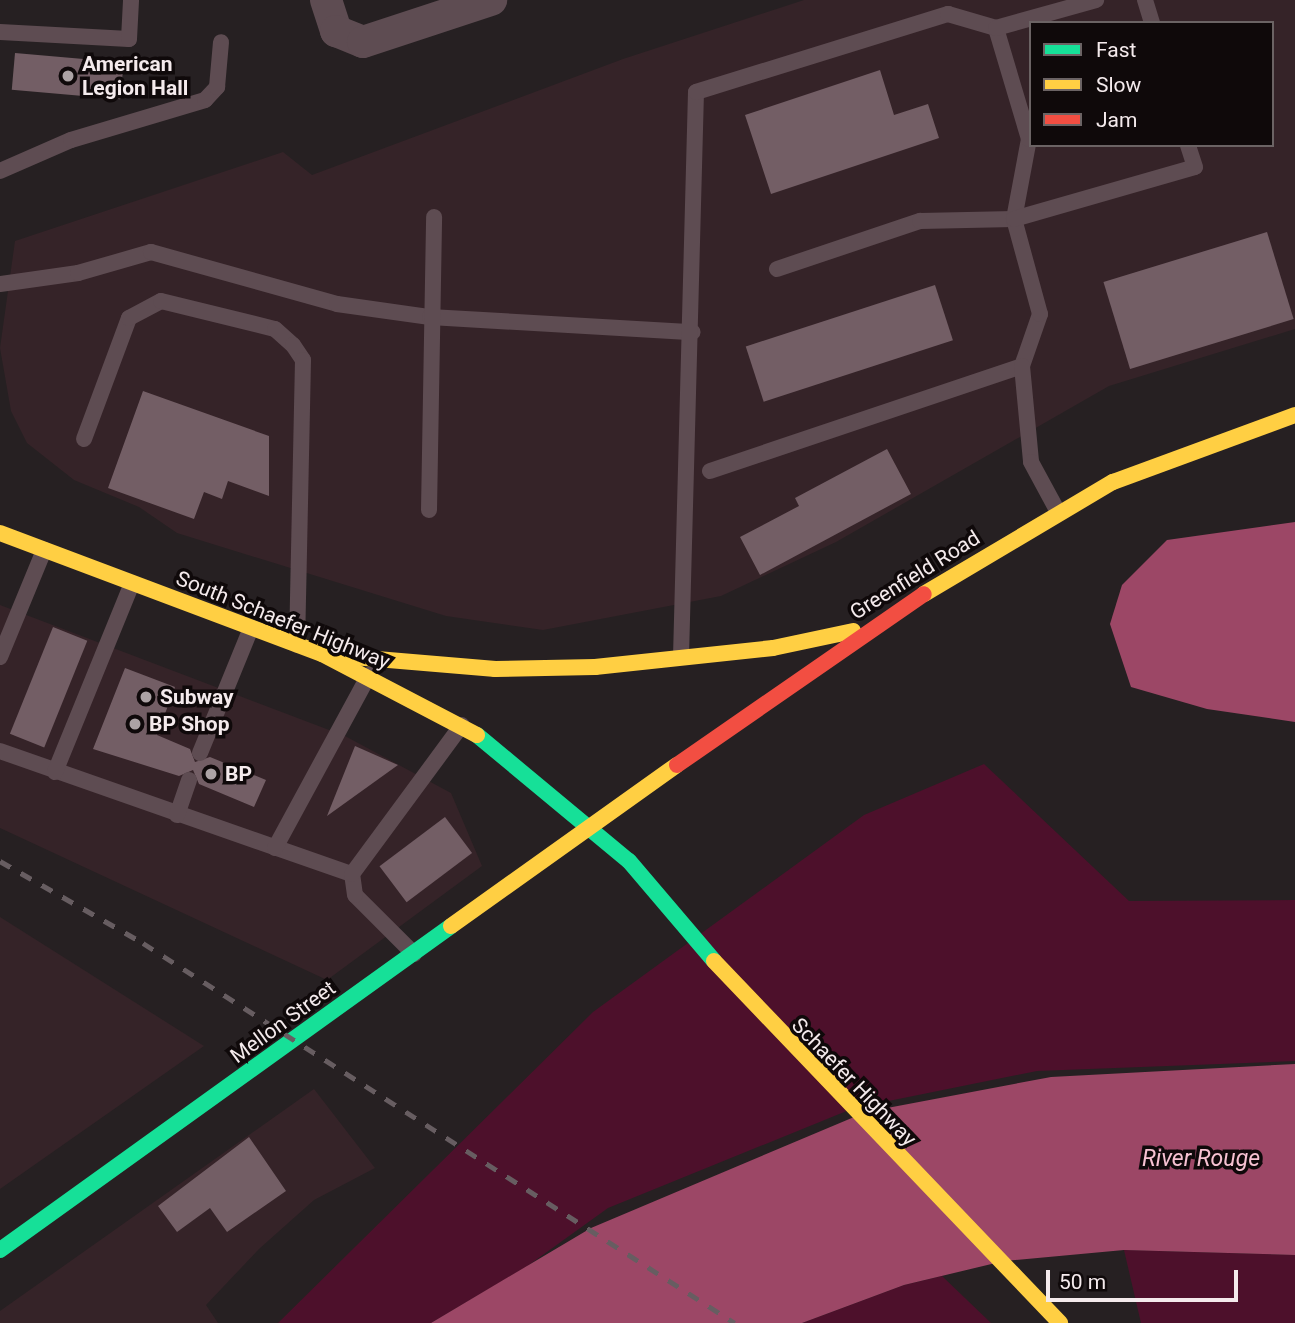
<!DOCTYPE html>
<style>
body{margin:0}
#map{position:relative;width:1295px;height:1323px;overflow:hidden;background:#262022;font-family:Roboto,sans-serif}
div>[style]{position:absolute}
.built>*{inset:0;background:#352328}
.green>*{inset:0;background:#4d102b}
.water>*{inset:0;background:#9c4766}
.building>*{inset:0;background:#735e65;transform-origin:0 0}
.lane>*{height:16px;margin:-8px;padding:0 8px;transform-origin:8px;border-radius:8px;background:#5e4c52}
.street>*{height:32px;margin:-16px;padding:0 16px;transform-origin:16px;border-radius:16px;background:#5e4c52}
.fast>*{height:16px;margin:-8px;padding:0 8px;transform-origin:8px;border-radius:8px;background:#16e098}
.slow>*{height:16px;margin:-8px;padding:0 8px;transform-origin:8px;border-radius:8px;background:#ffcf43}
.jam>*{height:16px;margin:-8px;padding:0 8px;transform-origin:8px;border-radius:8px;background:#f24e42}
.rail>*{height:5px;margin-top:-2.5px;transform-origin:0;background:repeating-linear-gradient(90deg,#675d61 0 12px,transparent 0 24px)}
.dots>*{width:19px;height:19px;translate:-50% -50%;box-sizing:border-box;border:4px solid #0f090a;border-radius:50%}
span{translate:-50% -50%;white-space:nowrap;text-align:center;line-height:1.15;-webkit-text-stroke:7px #0f090a;paint-order:stroke}
.poi-label{font-size:21px;color:#f4eaec;font-weight:700}
.left{translate:0 -50%;text-align:left}
.street-label{font-size:21px;color:#f4eaec}
.water-label{font-size:23px;color:#f7c2d2;font-style:italic}
.legend{position:absolute;left:1029px;top:21px;width:245px;height:126px;box-sizing:border-box;background:#0f090a;border:2px solid #6b6364;margin:0;padding:9px 12px;list-style:none;font-size:21px;color:#f4eaec}
.legend li{display:flex;align-items:center;gap:14px;height:35px}
.legend b{width:35px;border:2px solid #6b6364}
.scale{position:absolute;left:1046px;top:1270px;width:192px;height:32px;box-sizing:border-box;border:4px solid #f4eaec;border-top:0;padding-left:9px;font-size:21px;line-height:24px;white-space:nowrap;color:#f4eaec;-webkit-text-stroke:5px #0f090a;paint-order:stroke}
</style>
<div id="map">
<div class="built">
<div style="clip-path:polygon(evenodd,804px 0,1295px 0,1295px 329px,1109px 386px,836px 542px,721px 596px,543px 630px,446px 616px,177px 533px,139px 507px,74px 480px,27px 443px,11px 411px,0 348px,15px 241px,283px 152px,312px 175px,623px 59px,804px 0,1031px 23px,1272px 23px,1272px 145px,1031px 145px,1031px 23px)"></div>
<div style="clip-path:polygon(0 605px,345px 736px,451px 793px,482px 866px,327px 980px,0 828px)"></div>
<div style="clip-path:polygon(0 917px,204px 1046px,0 1189px)"></div>
<div style="clip-path:polygon(314px 1089px,375px 1168px,314px 1200px,259px 1249px,206px 1305px,218px 1323px,0 1323px,0 1311px)"></div>
</div>
<div class="green">
<div style="clip-path:polygon(984px 764px,1129px 901px,1295px 900px,1295px 1061px,1037px 1071px,854px 1108px,608px 1208px,526px 1267px,431px 1323px,278px 1323px,593px 1012px,864px 815px)"></div>
<div style="clip-path:polygon(1124px 1250px,1295px 1255px,1295px 1323px,1141px 1323px)"></div>
<div style="clip-path:polygon(942px 1276px,991px 1323px,802px 1323px,904px 1285px)"></div>
</div>
<div class="water">
<div style="clip-path:polygon(1295px 522px,1295px 722px,1207px 709px,1131px 687px,1110px 624px,1122px 585px,1167px 540px)"></div>
<div style="clip-path:polygon(1295px 1064px,1295px 1255px,1124px 1250px,1004px 1261px,904px 1285px,802px 1323px,431px 1323px,591px 1228px,866px 1112px,1051px 1077px)"></div>
</div>
<div class="building">
<div style="left:15px;top:53px;width:109px;height:37px;rotate:5deg"></div>
<div style="clip-path:polygon(880px 70px,894px 115px,928px 104px,939px 138px,771px 194px,745px 115px)"></div>
<div style="left:1267px;top:232px;width:91px;height:171px;rotate:73deg"></div>
<div style="left:935px;top:285px;width:58px;height:199px;rotate:72deg"></div>
<div style="clip-path:polygon(143px 391px,269px 436px,269px 496px,228px 481px,222px 499px,204px 492px,194px 519px,108px 488px)"></div>
<div style="clip-path:polygon(887px 449px,911px 494px,760px 575px,740px 537px,799px 506px,795px 498px)"></div>
<div style="left:53px;top:627px;width:37px;height:115px;rotate:22deg"></div>
<div style="clip-path:polygon(125px 668px,175px 687px,157px 735px,190px 749px,195px 762px,210px 757px,266px 780px,254px 807px,199px 784px,193px 770px,179px 776px,93px 749px)"></div>
<div style="clip-path:polygon(355px 746px,398px 765px,327px 816px)"></div>
<div style="left:445px;top:817px;width:45px;height:82px;rotate:53deg"></div>
<div style="clip-path:polygon(249px 1137px,286px 1191px,227px 1232px,210px 1208px,177px 1232px,158px 1206px)"></div>
</div>
<div class="lane">
<div style="left:1145px;top:0;width:24px;rotate:73deg"></div>
<div style="left:0;top:32px;width:129px;rotate:3.1deg"></div>
<div style="left:129px;top:39px;width:39px;rotate:-87deg"></div>
<div style="left:0;top:171px;width:77px;rotate:-23.6deg"></div>
<div style="left:71px;top:140px;width:140px;rotate:-16.6deg"></div>
<div style="left:205px;top:100px;width:18px;rotate:-47deg"></div>
<div style="left:217px;top:87px;width:45px;rotate:-84.9deg"></div>
<div style="left:777px;top:269px;width:151px;rotate:-18.6deg"></div>
<div style="left:920px;top:221px;width:94px;rotate:-1.2deg"></div>
<div style="left:1014px;top:219px;width:81px;rotate:-79.4deg"></div>
<div style="left:1029px;top:139px;width:116px;rotate:-106.6deg"></div>
<div style="left:0;top:284px;width:79px;rotate:-8deg"></div>
<div style="left:78px;top:273px;width:76px;rotate:-16deg"></div>
<div style="left:151px;top:252px;width:193px;rotate:15.6deg"></div>
<div style="left:337px;top:304px;width:94px;rotate:8deg"></div>
<div style="left:430px;top:317px;width:263px;rotate:3.3deg"></div>
<div style="left:1022px;top:366px;width:55px;rotate:-70.9deg"></div>
<div style="left:1040px;top:314px;width:98px;rotate:-105.3deg"></div>
<div style="left:1014px;top:219px;width:188px;rotate:-16deg"></div>
<div style="left:1195px;top:167px;width:23px;rotate:-108deg"></div>
<div style="left:84px;top:439px;width:129px;rotate:-69.6deg"></div>
<div style="left:129px;top:318px;width:36px;rotate:-28deg"></div>
<div style="left:161px;top:301px;width:117px;rotate:13.8deg"></div>
<div style="left:275px;top:329px;width:24px;rotate:42deg"></div>
<div style="left:293px;top:345px;width:18px;rotate:56deg"></div>
<div style="left:303px;top:360px;width:285px;rotate:91.2deg"></div>
<div style="left:710px;top:471px;width:329px;rotate:-18.6deg"></div>
<div style="left:1022px;top:366px;width:96px;rotate:84.6deg"></div>
<div style="left:1031px;top:462px;width:57px;rotate:61.6deg"></div>
<div style="left:429px;top:510px;width:293px;rotate:-89deg"></div>
<div style="left:0;top:657px;width:116px;rotate:-67.6deg"></div>
<div style="left:681px;top:657px;width:565px;rotate:-88.48deg"></div>
<div style="left:696px;top:92px;width:264px;rotate:-17.2deg"></div>
<div style="left:948px;top:14px;width:50px;rotate:16.3deg"></div>
<div style="left:996px;top:28px;width:104px;rotate:-15.6deg"></div>
<div style="left:0;top:751px;width:373px;rotate:19.3deg"></div>
<div style="left:200px;top:753px;width:135px;rotate:-67.8deg"></div>
<div style="left:55px;top:772px;width:204px;rotate:-67.8deg"></div>
<div style="left:177px;top:815px;width:37px;rotate:-71deg"></div>
<div style="left:275px;top:848px;width:197px;rotate:-61.5deg"></div>
<div style="left:414px;top:954px;width:83px;rotate:-135deg"></div>
<div style="left:355px;top:895px;width:21px;rotate:-98deg"></div>
<div style="left:352px;top:874px;width:185px;rotate:-53.6deg"></div>
</div>
<div class="street">
<div style="left:326px;top:0;width:33px;rotate:72deg"></div>
<div style="left:336px;top:31px;width:29px;rotate:22deg"></div>
<div style="left:363px;top:42px;width:135px;rotate:-18.2deg"></div>
</div>
<div class="fast">
<div style="left:477px;top:735px;width:197px;rotate:39.7deg"></div>
<div style="left:629px;top:861px;width:131px;rotate:49.6deg"></div>
<div style="left:0;top:1250px;width:555px;rotate:-35.69deg"></div>
</div>
<div class="slow">
<div style="left:0;top:533px;width:344px;rotate:20.6deg"></div>
<div style="left:322px;top:654px;width:175px;rotate:27.6deg"></div>
<div style="left:924px;top:594px;width:220px;rotate:-30.7deg"></div>
<div style="left:1113px;top:482px;width:194px;rotate:-20.2deg"></div>
<div style="left:353px;top:657px;width:143px;rotate:4.8deg"></div>
<div style="left:495px;top:669px;width:100px;rotate:-1.1deg"></div>
<div style="left:595px;top:667px;width:179px;rotate:-6.1deg"></div>
<div style="left:773px;top:648px;width:82px;rotate:-12deg"></div>
<div style="left:451px;top:926px;width:277px;rotate:-35.5deg"></div>
<div style="left:714px;top:961px;width:501px;rotate:46.29deg"></div>
</div>
<div class="jam">
<div style="left:677px;top:765px;width:300px;rotate:-34.7deg"></div>
</div>
<div class="rail">
<div style="left:0;top:861px;width:165px;rotate:29.8deg"></div>
<div style="left:143px;top:943px;width:703px;rotate:32.7deg"></div>
</div>
<div class="dots">
<div style="left:68px;top:76px;background:#aca3a5"></div>
<div style="left:146px;top:697px;background:#aca3a5"></div>
<div style="left:135px;top:724px;background:#aca3a5"></div>
<div style="left:211px;top:774px;background:#aca3a5"></div>
</div>
<div class="poi-label">
<span class="left" style="left:82px;top:76px">American<br>Legion Hall</span>
<span class="left" style="left:160px;top:697px">Subway</span>
<span class="left" style="left:149px;top:724px">BP Shop</span>
<span class="left" style="left:225px;top:774px">BP</span>
</div>
<div class="street-label">
<span style="left:915px;top:575px;rotate:-32deg">Greenfield Road</span>
<span style="left:283px;top:620px;rotate:22deg">South Schaefer Highway</span>
<span style="left:283px;top:1022px;rotate:-36deg">Mellon Street</span>
<span style="left:854px;top:1082px;rotate:46deg">Schaefer Highway</span>
</div>
<div class="water-label">
<span style="left:1201px;top:1159px">River Rouge</span>
</div>
<ul class="legend">
<li><b style="height:9px;background:#16e098"></b>Fast</li>
<li><b style="height:9px;background:#ffcf43"></b>Slow</li>
<li><b style="height:9px;background:#f24e42"></b>Jam</li>
</ul>
<div class="scale">50 m</div>
</div>
